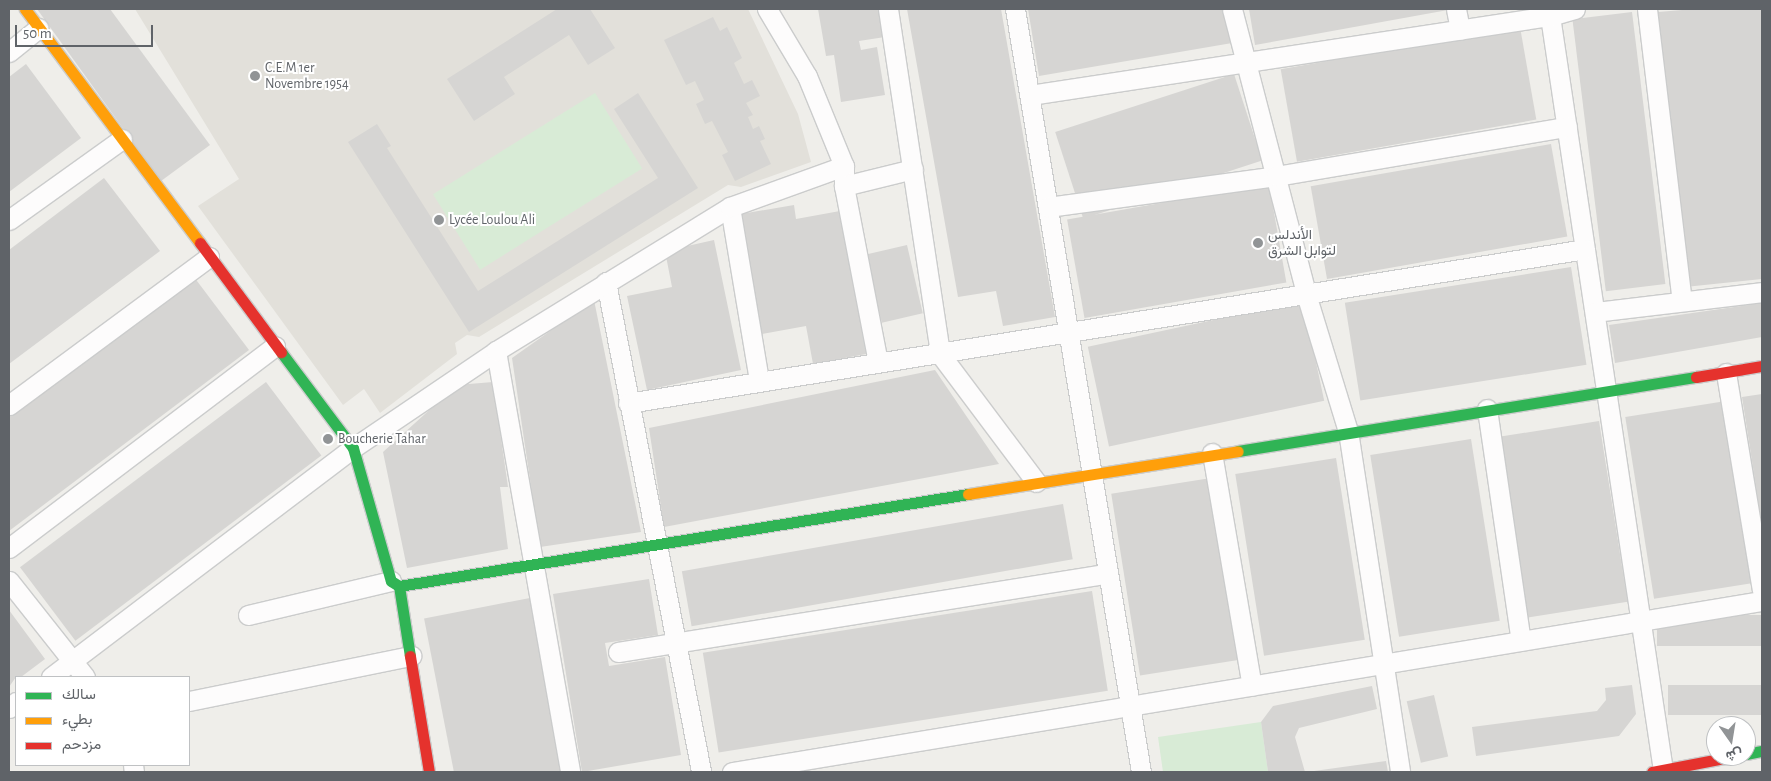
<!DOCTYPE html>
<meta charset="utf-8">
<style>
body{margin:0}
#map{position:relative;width:1771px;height:781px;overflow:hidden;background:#efeeea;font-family:"Alegreya Sans",Vazirmatn,sans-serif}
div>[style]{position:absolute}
.education>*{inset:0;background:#e2e0da}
.green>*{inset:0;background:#d8ebd6;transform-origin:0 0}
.building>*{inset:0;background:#d6d5d3;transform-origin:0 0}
.roads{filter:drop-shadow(1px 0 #cbcccc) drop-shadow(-1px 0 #cbcccc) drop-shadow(0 1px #cbcccc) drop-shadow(0 -1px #cbcccc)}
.street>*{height:19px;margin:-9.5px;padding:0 9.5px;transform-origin:9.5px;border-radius:9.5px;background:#fdfcfc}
.fast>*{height:11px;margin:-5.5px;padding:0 5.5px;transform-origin:5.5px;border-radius:5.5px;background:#30b455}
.slow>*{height:11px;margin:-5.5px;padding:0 5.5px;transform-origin:5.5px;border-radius:5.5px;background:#ff9f0a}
.jam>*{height:11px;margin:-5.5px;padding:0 5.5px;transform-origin:5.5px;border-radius:5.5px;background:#e5322d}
.dots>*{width:14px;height:14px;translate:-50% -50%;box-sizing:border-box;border:2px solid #fff;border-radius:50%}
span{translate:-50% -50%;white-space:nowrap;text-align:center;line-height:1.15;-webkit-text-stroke:4px #fff;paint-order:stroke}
.poi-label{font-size:14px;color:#5f6368}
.left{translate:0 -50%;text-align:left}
.frame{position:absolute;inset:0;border:10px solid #5f6368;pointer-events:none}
.legend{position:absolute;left:15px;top:676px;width:175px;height:90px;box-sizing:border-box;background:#fff;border:1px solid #bfc1c3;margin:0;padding:6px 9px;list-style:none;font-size:15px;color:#5f6368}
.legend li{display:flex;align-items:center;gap:10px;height:25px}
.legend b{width:25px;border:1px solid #bfc1c3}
.north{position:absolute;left:1706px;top:716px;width:50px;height:50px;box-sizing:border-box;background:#fff;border:1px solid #bfc1c3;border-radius:50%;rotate:167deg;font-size:14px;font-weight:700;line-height:20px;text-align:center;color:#5f6368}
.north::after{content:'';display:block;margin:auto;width:18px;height:22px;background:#919496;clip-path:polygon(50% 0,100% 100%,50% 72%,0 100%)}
.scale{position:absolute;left:15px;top:25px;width:138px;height:22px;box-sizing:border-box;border:2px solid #5f6368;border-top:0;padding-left:6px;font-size:15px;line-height:18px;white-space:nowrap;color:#5f6368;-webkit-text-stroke:4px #fff;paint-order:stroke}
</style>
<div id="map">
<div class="education">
<div style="clip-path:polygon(135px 9px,748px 9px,798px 114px,811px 162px,741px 187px,728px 185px,479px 337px,467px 335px,455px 343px,457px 354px,380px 413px,364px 389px,343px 405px,198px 206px,239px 179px)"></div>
</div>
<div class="green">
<div style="left:595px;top:93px;width:89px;height:191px;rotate:58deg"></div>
<div style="clip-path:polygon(1261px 722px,1268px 772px,1163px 772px,1158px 737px)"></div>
</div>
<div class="building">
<div style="clip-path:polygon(37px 9px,110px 9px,210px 145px,161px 181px)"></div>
<div style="clip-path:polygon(557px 9px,590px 9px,615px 48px,588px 65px,569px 35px,504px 77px,515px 94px,474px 121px,447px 79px)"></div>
<div style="clip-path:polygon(818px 9px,880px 9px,885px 37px,859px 41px,861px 50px,877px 47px,885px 95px,841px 102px,834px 55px,826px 56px)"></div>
<div style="clip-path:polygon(907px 9px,1001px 9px,1055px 317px,1003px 326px,996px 291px,958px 297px)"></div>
<div style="clip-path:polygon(1028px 9px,1227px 9px,1238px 42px,1039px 76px)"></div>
<div style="clip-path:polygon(1249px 9px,1448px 9px,1448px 10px,1255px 45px)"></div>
<div style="clip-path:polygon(1694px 9px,1762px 9px,1762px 279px,1685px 287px,1658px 12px)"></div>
<div style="left:1632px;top:12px;width:274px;height:60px;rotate:83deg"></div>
<div style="clip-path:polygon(713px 17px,720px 31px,727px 27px,742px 58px,734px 63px,744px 84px,752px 80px,760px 96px,746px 103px,753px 115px,748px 117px,753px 129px,759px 126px,765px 139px,760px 141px,771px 164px,735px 181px,722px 155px,728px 152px,712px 121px,705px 124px,696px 104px,704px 100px,695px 81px,686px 85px,664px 40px)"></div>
<div style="left:1520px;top:27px;width:94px;height:243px;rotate:80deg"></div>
<div style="clip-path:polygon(26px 64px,81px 138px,9px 192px,9px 77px)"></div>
<div style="left:1234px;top:74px;width:91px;height:188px;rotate:72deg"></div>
<div style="clip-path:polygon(638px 93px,698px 188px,469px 332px,348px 142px,377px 124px,391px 146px,387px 148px,478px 291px,658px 178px,614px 109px)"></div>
<div style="left:1551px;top:144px;width:94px;height:244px;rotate:80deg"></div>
<div style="clip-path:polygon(104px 178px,160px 251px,9px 364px,9px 250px)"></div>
<div style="left:1269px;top:184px;width:100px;height:205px;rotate:80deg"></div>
<div style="clip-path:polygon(794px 205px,796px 219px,840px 211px,866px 354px,813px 364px,806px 326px,762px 334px,741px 214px)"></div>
<div style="clip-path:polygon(714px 240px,741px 370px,647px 390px,627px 296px,672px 287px,665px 251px)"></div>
<div style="left:907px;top:245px;width:70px;height:42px;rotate:77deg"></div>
<div style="left:1571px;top:267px;width:99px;height:229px;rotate:81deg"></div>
<div style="clip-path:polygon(194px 277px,249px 350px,9px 531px,9px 416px)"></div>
<div style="clip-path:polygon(594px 300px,641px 532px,540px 547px,512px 358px)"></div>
<div style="left:1303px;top:301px;width:102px;height:220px;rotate:78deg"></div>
<div style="clip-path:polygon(1762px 303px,1762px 337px,1615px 363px,1609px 325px)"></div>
<div style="clip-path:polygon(935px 370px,999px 464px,664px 527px,649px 428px)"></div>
<div style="left:266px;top:382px;width:92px;height:308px;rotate:53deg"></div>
<div style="clip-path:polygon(493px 382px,508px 487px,500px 487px,508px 549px,407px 568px,383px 452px,457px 385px)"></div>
<div style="clip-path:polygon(1762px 394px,1762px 519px,1761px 519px,1742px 397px)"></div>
<div style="left:1726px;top:401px;width:184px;height:102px;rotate:81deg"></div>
<div style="left:1599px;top:421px;width:183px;height:101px;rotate:81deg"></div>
<div style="left:1471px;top:439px;width:184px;height:102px;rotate:81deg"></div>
<div style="left:1336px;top:458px;width:184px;height:102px;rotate:81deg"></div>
<div style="left:1211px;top:478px;width:184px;height:101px;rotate:81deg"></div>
<div style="left:1063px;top:504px;width:56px;height:387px;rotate:80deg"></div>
<div style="clip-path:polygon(649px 579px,658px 635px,605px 643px,609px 666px,665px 657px,681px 755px,582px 772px,553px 594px)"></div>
<div style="left:1092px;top:591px;width:101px;height:394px;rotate:81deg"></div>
<div style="left:535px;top:597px;width:178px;height:113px;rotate:79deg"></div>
<div style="clip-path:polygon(9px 610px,45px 659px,21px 677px,16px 677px,9px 687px)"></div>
<div style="left:1762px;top:615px;width:31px;height:105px;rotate:90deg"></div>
<div style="clip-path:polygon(1632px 685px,1636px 714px,1619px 736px,1476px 756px,1472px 727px,1597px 711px,1606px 700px,1605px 688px)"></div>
<div style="left:1762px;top:685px;width:30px;height:94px;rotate:90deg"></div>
<div style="clip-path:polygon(1372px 686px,1377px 709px,1299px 728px,1295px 737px,1305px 772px,1268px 772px,1261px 722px,1273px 706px)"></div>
<div style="left:1434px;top:695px;width:63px;height:28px;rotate:77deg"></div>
<div style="clip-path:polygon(1386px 761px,1388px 772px,1314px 772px,1314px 771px)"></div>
</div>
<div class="roads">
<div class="street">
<div style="left:767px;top:9px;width:78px;rotate:59.2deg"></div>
<div style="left:807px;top:76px;width:97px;rotate:67.7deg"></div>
<div style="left:844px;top:166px;width:20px;rotate:90deg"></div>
<div style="left:844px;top:186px;width:71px;rotate:-13.8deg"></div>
<div style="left:888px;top:9px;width:349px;rotate:81.4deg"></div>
<div style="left:940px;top:354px;width:160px;rotate:53.1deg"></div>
<div style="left:1015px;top:9px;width:773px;rotate:80.62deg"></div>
<div style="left:1232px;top:9px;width:294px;rotate:75.4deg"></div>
<div style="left:1306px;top:294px;width:143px;rotate:73deg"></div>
<div style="left:1348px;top:431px;width:345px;rotate:81.3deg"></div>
<div style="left:1456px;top:9px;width:21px;rotate:79deg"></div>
<div style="left:1647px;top:9px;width:294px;rotate:83.2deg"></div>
<div style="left:1550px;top:16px;width:762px;rotate:81.48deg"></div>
<div style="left:9px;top:52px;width:38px;rotate:-39deg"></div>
<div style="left:1030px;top:95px;width:526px;rotate:-8.64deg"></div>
<div style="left:1550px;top:16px;width:26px;rotate:-16deg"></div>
<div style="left:844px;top:186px;width:179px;rotate:79.1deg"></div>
<div style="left:730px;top:207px;width:175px;rotate:80.5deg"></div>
<div style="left:1048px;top:207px;width:230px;rotate:-7.7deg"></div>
<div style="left:1276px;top:176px;width:295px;rotate:-9.6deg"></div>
<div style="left:9px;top:220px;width:139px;rotate:-35.6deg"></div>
<div style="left:606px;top:282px;width:499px;rotate:79deg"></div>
<div style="left:1595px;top:312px;width:168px;rotate:-6.8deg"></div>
<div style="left:496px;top:351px;width:427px;rotate:80deg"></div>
<div style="left:1726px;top:373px;width:220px;rotate:80.6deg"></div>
<div style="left:628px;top:403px;width:969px;rotate:-9.14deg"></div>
<div style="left:9px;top:405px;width:249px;rotate:-36.5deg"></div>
<div style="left:1487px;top:409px;width:234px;rotate:81.7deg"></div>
<div style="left:1212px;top:453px;width:236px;rotate:80.3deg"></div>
<div style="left:9px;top:548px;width:334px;rotate:-37.2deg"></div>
<div style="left:9px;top:581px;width:122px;rotate:51.6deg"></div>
<div style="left:248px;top:615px;width:147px;rotate:-13.4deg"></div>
<div style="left:618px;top:652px;width:495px;rotate:-9.1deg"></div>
<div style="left:51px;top:677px;width:379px;rotate:-37.2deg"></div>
<div style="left:353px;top:448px;width:173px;rotate:-34.1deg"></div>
<div style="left:496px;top:351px;width:275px;rotate:-31.6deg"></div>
<div style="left:730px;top:207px;width:121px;rotate:-19.8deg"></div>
<div style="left:189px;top:701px;width:227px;rotate:-11.5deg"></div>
<div style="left:9px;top:708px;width:9px;rotate:-41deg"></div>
<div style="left:133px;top:765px;width:7px;rotate:82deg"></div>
<div style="left:732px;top:772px;width:1044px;rotate:-9.43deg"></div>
</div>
<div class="fast">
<div style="left:281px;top:352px;width:120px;rotate:53.1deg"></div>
<div style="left:353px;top:448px;width:138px;rotate:74.1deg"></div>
<div style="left:391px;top:581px;width:9px;rotate:32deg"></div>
<div style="left:399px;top:586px;width:71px;rotate:81.1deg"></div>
<div style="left:1238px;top:451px;width:464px;rotate:-9.2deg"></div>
<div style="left:399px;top:586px;width:576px;rotate:-9.18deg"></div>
<div style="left:1746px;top:754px;width:16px;rotate:-11deg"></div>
</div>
<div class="slow">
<div style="left:25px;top:9px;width:292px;rotate:53.2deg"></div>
<div style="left:968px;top:494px;width:273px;rotate:-9deg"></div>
</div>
<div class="jam">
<div style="left:200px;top:243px;width:136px;rotate:53.4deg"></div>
<div style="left:1696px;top:377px;width:67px;rotate:-9.5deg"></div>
<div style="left:410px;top:656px;width:118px;rotate:80.7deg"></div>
<div style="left:1652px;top:772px;width:85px;rotate:-10.9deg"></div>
</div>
</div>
<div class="dots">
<div style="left:255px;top:76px;background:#919496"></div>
<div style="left:439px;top:220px;background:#919496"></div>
<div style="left:1258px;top:243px;background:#919496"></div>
<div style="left:328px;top:439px;background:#919496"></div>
</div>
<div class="poi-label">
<span class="left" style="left:265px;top:76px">C.E.M 1er<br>Novembre 1954</span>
<span class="left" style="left:449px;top:220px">Lycée Loulou Ali</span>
<span class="left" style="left:1268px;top:243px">الأندلس<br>لتوابل الشرق</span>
<span class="left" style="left:338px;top:439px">Boucherie Tahar</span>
</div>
<div class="frame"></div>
<ul class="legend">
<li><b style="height:6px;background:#30b455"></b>سالك</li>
<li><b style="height:6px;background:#ff9f0a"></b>بطيء</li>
<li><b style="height:6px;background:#e5322d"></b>مزدحم</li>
</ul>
<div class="north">ش</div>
<div class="scale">50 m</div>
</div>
